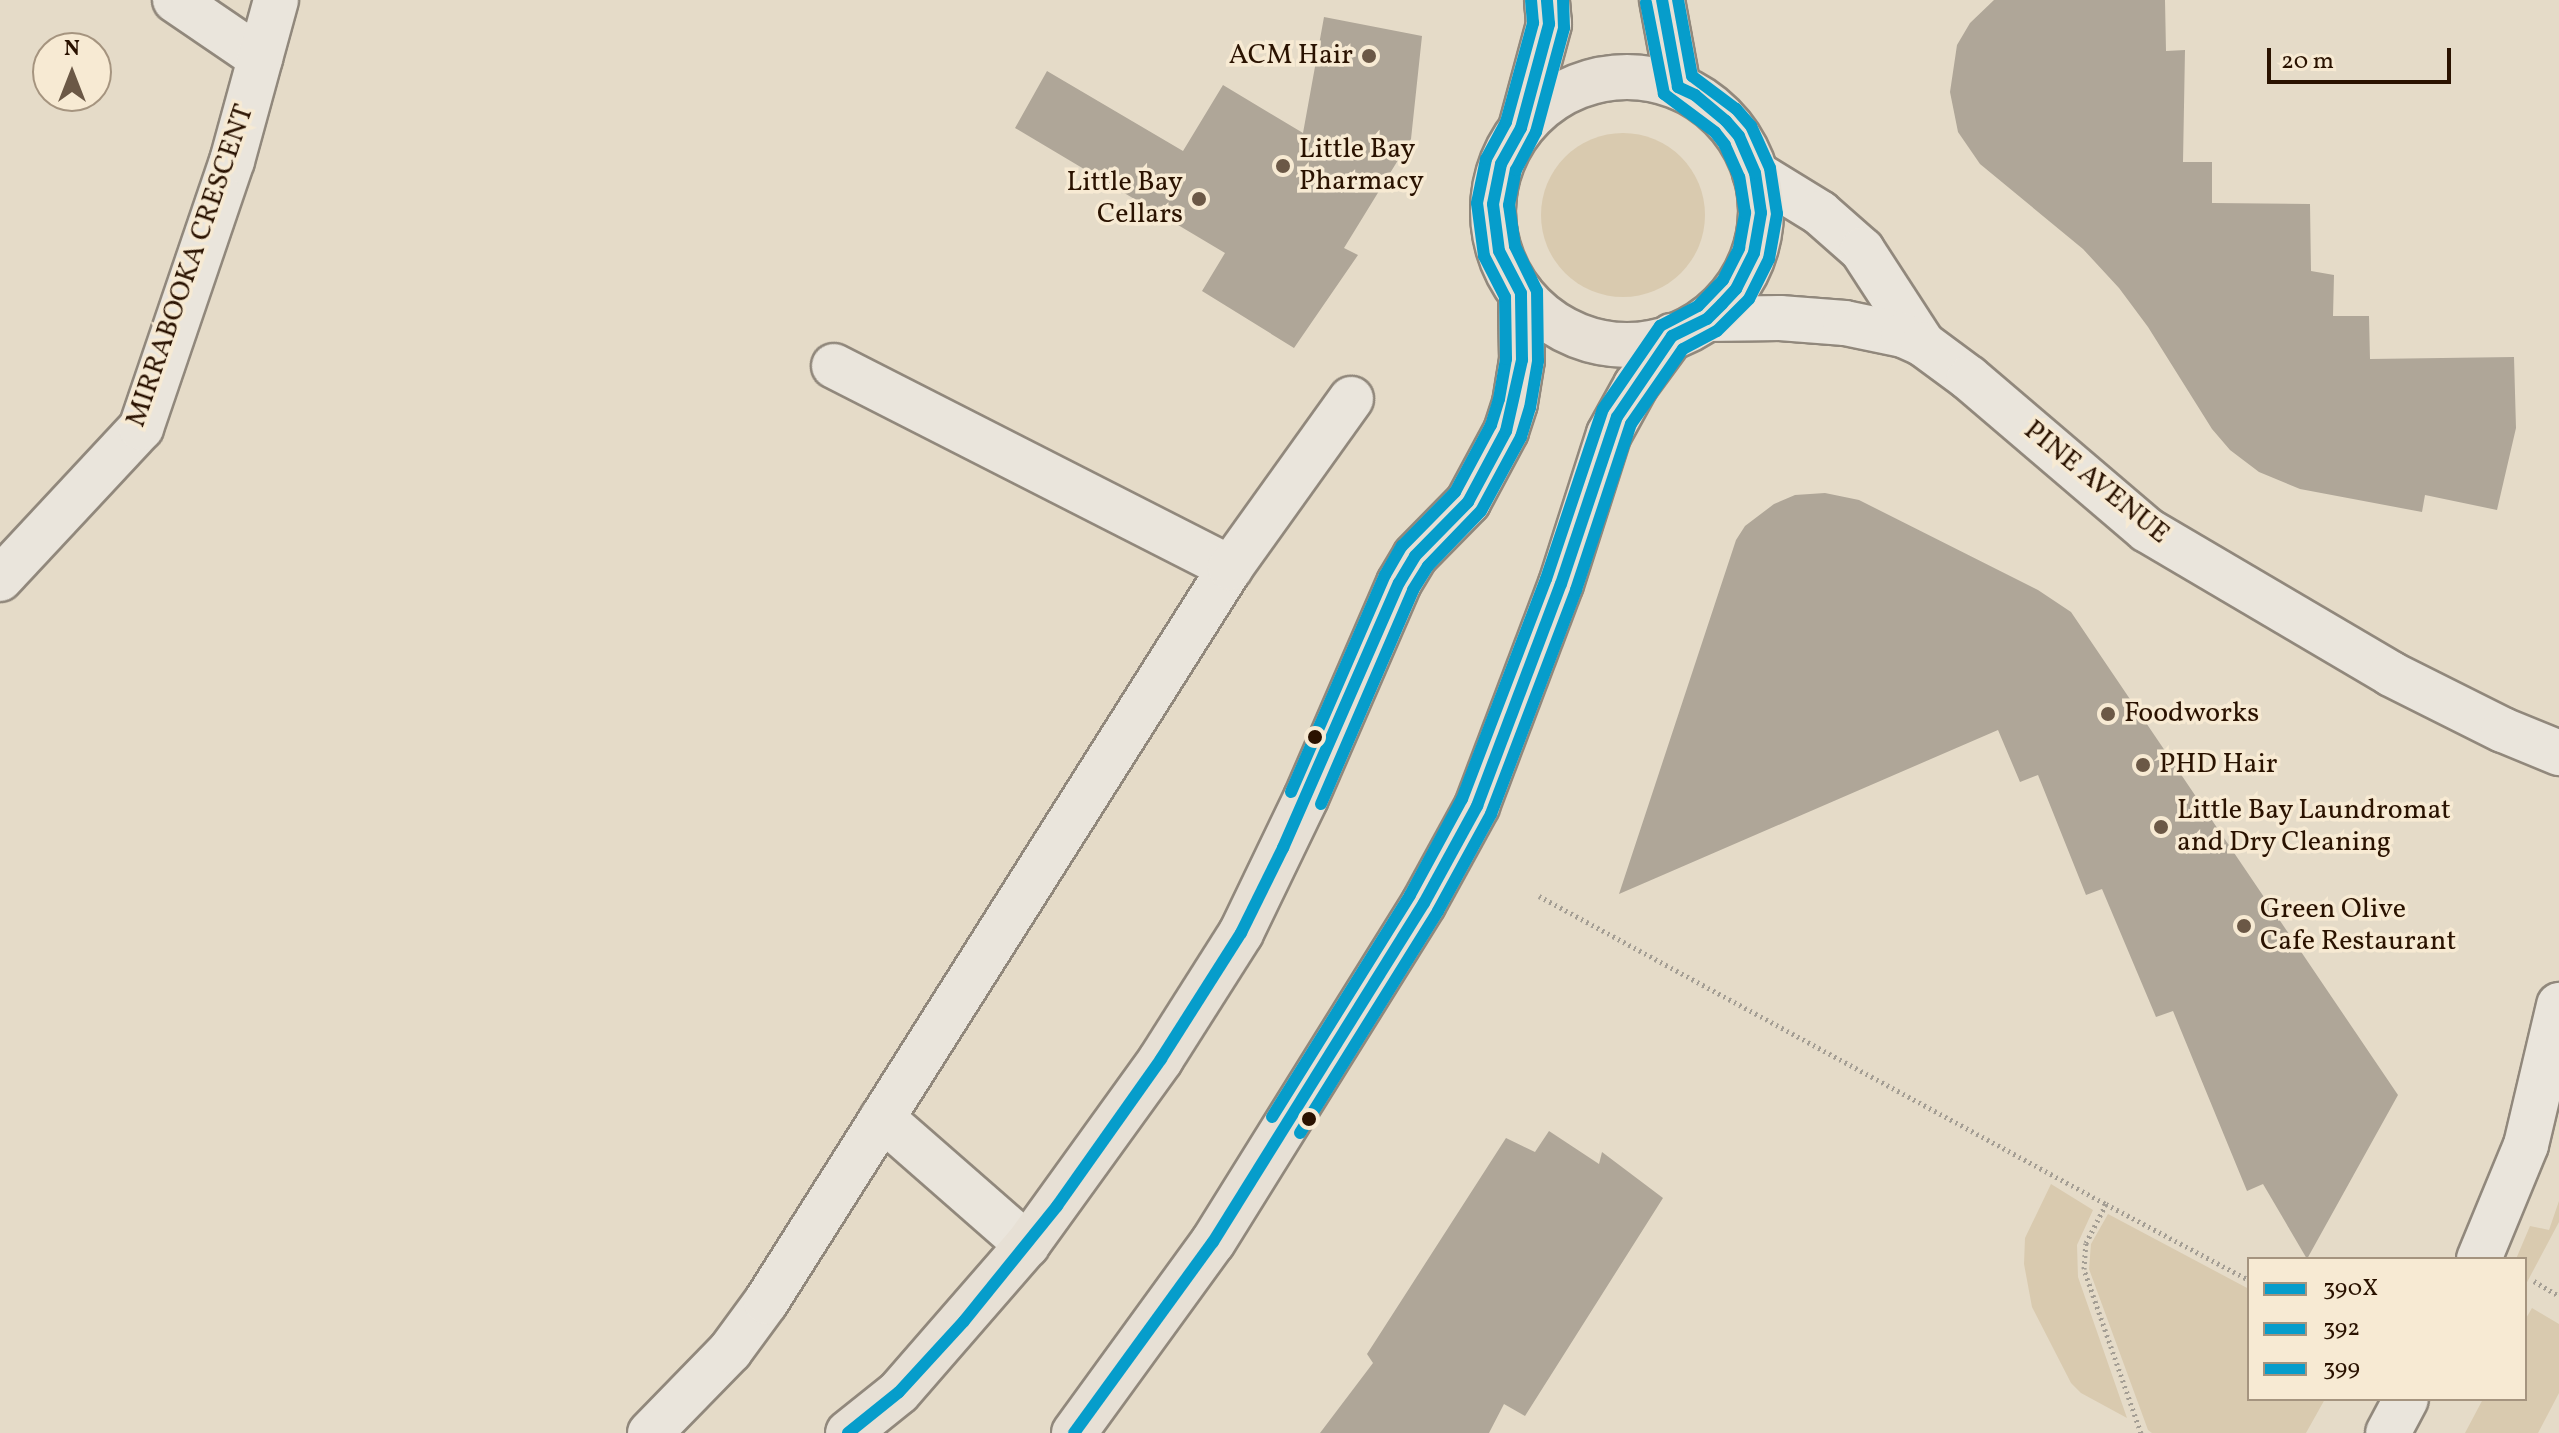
<!DOCTYPE html>
<style>
body{margin:0}
#map{position:relative;width:2559px;height:1433px;overflow:hidden;background:#e5dbc8;font-family:Vollkorn,serif}
div>[style]{position:absolute}
.green>*{inset:0;background:#d9caaf}
.round{border-radius:50%}
.building>*{inset:0;background:#afa698}
.path>*{height:5px;margin-top:-2.5px;transform-origin:0;background:repeating-linear-gradient(90deg,#a49e94 0 2px,transparent 0 6px)}
.roads{filter:drop-shadow(2px 0 #91887c) drop-shadow(-2px 0 #91887c) drop-shadow(0 2px #91887c) drop-shadow(0 -2px #91887c)}
.minor>*{height:44px;margin:-22px;padding:0 22px;transform-origin:22px;border-radius:22px;background:#eae5dc}
.major>*{height:44px;margin:-22px;padding:0 22px;transform-origin:22px;border-radius:22px;background:#e7e0d5}
.major>.ring{margin:-22px;padding:0;box-sizing:content-box;background:none;border:44px solid #e7e0d5;border-radius:50%}
.bus-1>*{height:12px;margin:-6px;padding:0 6px;transform-origin:6px;border-radius:6px;background:#069dcb}
.bus-2>*{height:12px;margin:-6px;padding:0 6px;transform-origin:6px;border-radius:6px;background:#069dcb}
.bus-3>*{height:12px;margin:-6px;padding:0 6px;transform-origin:6px;border-radius:6px;background:#069dcb}
.dots>*{width:22px;height:22px;translate:-50% -50%;box-sizing:border-box;border:4px solid #f7ead3;border-radius:50%}
span{translate:-50% -50%;white-space:nowrap;text-align:center;line-height:1.15;-webkit-text-stroke:7px #f7ead3;paint-order:stroke}
.poi-label{font-size:28px;color:#2a1200}
.right{translate:-100% -50%;text-align:right}
.left{translate:0 -50%;text-align:left}
.street-label{font-size:28px;color:#2a1200}
.legend{position:absolute;left:2247px;top:1257px;width:280px;height:144px;box-sizing:border-box;background:#f7ead3;border:2px solid #a5947f;margin:0;padding:10px 14px;list-style:none;font-size:24px;color:#2a1200}
.legend li{display:flex;align-items:center;gap:16px;height:40px}
.legend b{width:40px;border:2px solid #a5947f}
.north{position:absolute;left:32px;top:32px;width:80px;height:80px;box-sizing:border-box;background:#f7ead3;border:2px solid #a5947f;border-radius:50%;rotate:0deg;font-size:22px;font-weight:700;line-height:32px;text-align:center;color:#2a1200}
.north::after{content:'';display:block;margin:auto;width:28px;height:36px;background:#6b5846;clip-path:polygon(50% 0,100% 100%,50% 72%,0 100%)}
.scale{position:absolute;left:2267px;top:48px;width:184px;height:36px;box-sizing:border-box;border:4px solid #2a1200;border-top:0;padding-left:10px;font-size:24px;line-height:28px;white-space:nowrap;color:#2a1200;-webkit-text-stroke:6px #f7ead3;paint-order:stroke}
</style>
<div id="map">
<div class="green">
<div class="round" style="left:1541px;top:133px;width:164px;height:164px"></div>
<div style="clip-path:polygon(2051px 1184px,2093px 1210px,2077px 1245px,2078px 1277px,2127px 1418px,2081px 1393px,2071px 1383px,2032px 1307px,2024px 1264px,2025px 1238px)"></div>
<div style="clip-path:polygon(2559px 1201px,2559px 1222px,2525px 1286px,2525px 1259px,2516px 1259px,2530px 1226px,2549px 1230px)"></div>
<div style="clip-path:polygon(2108px 1214px,2249px 1289px,2249px 1399px,2325px 1399px,2306px 1433px,2152px 1433px,2148px 1430px,2089px 1269px,2091px 1244px)"></div>
<div style="clip-path:polygon(2532px 1308px,2559px 1324px,2559px 1393px,2538px 1433px,2465px 1433px,2483px 1399px,2525px 1399px,2525px 1320px)"></div>
</div>
<div class="building">
<div style="clip-path:polygon(1994px 0,2165px 0,2166px 51px,2185px 50px,2183px 162px,2212px 162px,2212px 203px,2310px 204px,2311px 271px,2334px 275px,2333px 316px,2369px 316px,2370px 359px,2514px 357px,2516px 428px,2497px 510px,2425px 495px,2422px 512px,2300px 489px,2259px 472px,2230px 450px,2212px 429px,2148px 327px,2119px 288px,2083px 249px,1980px 164px,1958px 132px,1950px 92px,1957px 45px,1970px 23px)"></div>
<div style="clip-path:polygon(1324px 17px,1422px 36px,1411px 139px,1344px 248px,1358px 255px,1294px 348px,1202px 291px,1225px 253px,1015px 128px,1047px 71px,1183px 151px,1223px 85px,1303px 133px)"></div>
<div style="clip-path:polygon(1825px 493px,1859px 500px,2038px 590px,2071px 612px,2398px 1095px,2307px 1259px,2263px 1184px,2247px 1191px,2173px 1011px,2156px 1017px,2102px 889px,2086px 895px,2038px 775px,2020px 782px,1998px 730px,1619px 894px,1736px 540px,1745px 526px,1774px 504px,1795px 495px)"></div>
<div style="clip-path:polygon(1549px 1131px,1599px 1164px,1602px 1152px,1663px 1198px,1525px 1416px,1504px 1404px,1489px 1433px,1320px 1433px,1373px 1363px,1367px 1354px,1506px 1138px,1535px 1152px)"></div>
</div>
<div class="path">
<div style="left:1539px;top:896px;width:645px;rotate:28.51deg"></div>
<div style="left:2534px;top:1281px;width:29px;rotate:31deg"></div>
<div style="left:2141px;top:1433px;width:174px;rotate:-109.2deg"></div>
<div style="left:2084px;top:1269px;width:26px;rotate:-86deg"></div>
<div style="left:2086px;top:1243px;width:44px;rotate:-62.9deg"></div>
<div style="left:2106px;top:1204px;width:162px;rotate:28deg"></div>
</div>
<div class="roads">
<div class="minor">
<div style="left:175px;top:0;width:103px;rotate:34.3deg"></div>
<div style="left:1755px;top:173px;width:76px;rotate:31.6deg"></div>
<div style="left:1820px;top:213px;width:56px;rotate:41.4deg"></div>
<div style="left:1862px;top:250px;width:112px;rotate:57deg"></div>
<div style="left:1707px;top:319px;width:73px;rotate:-0.8deg"></div>
<div style="left:1780px;top:318px;width:65px;rotate:4.4deg"></div>
<div style="left:1845px;top:323px;width:59px;rotate:11.7deg"></div>
<div style="left:1903px;top:335px;width:22px;rotate:24deg"></div>
<div style="left:1923px;top:344px;width:57px;rotate:36.5deg"></div>
<div style="left:1969px;top:378px;width:234px;rotate:40.5deg"></div>
<div style="left:2147px;top:530px;width:283px;rotate:30.5deg"></div>
<div style="left:2391px;top:674px;width:125px;rotate:26.6deg"></div>
<div style="left:2503px;top:730px;width:61px;rotate:22.3deg"></div>
<div style="left:834px;top:366px;width:445px;rotate:27deg"></div>
<div style="left:0;top:579px;width:207px;rotate:-47deg"></div>
<div style="left:141px;top:428px;width:282px;rotate:-71.2deg"></div>
<div style="left:232px;top:161px;width:167px;rotate:-74.7deg"></div>
<div style="left:882px;top:1118px;width:193px;rotate:41.2deg"></div>
<div style="left:2479px;top:1259px;width:123px;rotate:-67.6deg"></div>
<div style="left:2526px;top:1145px;width:144px;rotate:-76.7deg"></div>
<div style="left:650px;top:1433px;width:115px;rotate:-45.7deg"></div>
<div style="left:730px;top:1351px;width:61px;rotate:-53.7deg"></div>
<div style="left:766px;top:1302px;width:868px;rotate:-57.7deg"></div>
<div style="left:1230px;top:568px;width:208px;rotate:-54.4deg"></div>
<div style="left:2388px;top:1433px;width:38px;rotate:-62deg"></div>
</div>
<div class="major">
<div style="left:1662px;top:0;width:88px;rotate:79.6deg"></div>
<div class="ring" style="left:1493px;top:77px;width:224px;height:224px"></div>
<div style="left:1521px;top:128px;width:108px;rotate:-74.9deg"></div>
<div style="left:1549px;top:24px;width:24px;rotate:-95deg"></div>
<div style="left:848px;top:1433px;width:65px;rotate:-38.8deg"></div>
<div style="left:899px;top:1392px;width:195px;rotate:-49deg"></div>
<div style="left:1027px;top:1245px;width:229px;rotate:-54.2deg"></div>
<div style="left:1161px;top:1059px;width:149px;rotate:-57.6deg"></div>
<div style="left:1241px;top:933px;width:150px;rotate:-64.3deg"></div>
<div style="left:1306px;top:798px;width:234px;rotate:-66.6deg"></div>
<div style="left:1399px;top:583px;width:31px;rotate:-59deg"></div>
<div style="left:1415px;top:556px;width:76px;rotate:-45.5deg"></div>
<div style="left:1468px;top:502px;width:81px;rotate:-61.8deg"></div>
<div style="left:1506px;top:431px;width:29px;rotate:-72deg"></div>
<div style="left:1515px;top:403px;width:44px;rotate:-80.8deg"></div>
<div style="left:1522px;top:360px;width:67px;rotate:-90.9deg"></div>
<div style="left:1074px;top:1433px;width:236px;rotate:-54deg"></div>
<div style="left:1213px;top:1242px;width:399px;rotate:-58.1deg"></div>
<div style="left:1424px;top:903px;width:111px;rotate:-61.3deg"></div>
<div style="left:1477px;top:806px;width:237px;rotate:-69.3deg"></div>
<div style="left:1561px;top:584px;width:157px;rotate:-72.3deg"></div>
<div style="left:1609px;top:434px;width:56px;rotate:-61.1deg"></div>
<div style="left:1636px;top:385px;width:61px;rotate:-53.7deg"></div>
</div>
</div>
<div class="bus-1">
<div style="left:848px;top:1433px;width:65px;rotate:-38.8deg"></div>
<div style="left:899px;top:1392px;width:96px;rotate:-47.5deg"></div>
<div style="left:964px;top:1321px;width:148px;rotate:-51deg"></div>
<div style="left:1057px;top:1206px;width:180px;rotate:-54.7deg"></div>
<div style="left:1161px;top:1059px;width:149px;rotate:-57.6deg"></div>
<div style="left:1241px;top:933px;width:95px;rotate:-63.7deg"></div>
<div style="left:1283px;top:848px;width:289px;rotate:-66.4deg"></div>
<div style="left:1399px;top:583px;width:31px;rotate:-59deg"></div>
<div style="left:1415px;top:556px;width:76px;rotate:-45.5deg"></div>
<div style="left:1468px;top:502px;width:81px;rotate:-61.8deg"></div>
<div style="left:1506px;top:431px;width:73px;rotate:-77.3deg"></div>
<div style="left:1522px;top:360px;width:67px;rotate:-90.9deg"></div>
<div style="left:1521px;top:293px;width:47px;rotate:-117.6deg"></div>
<div style="left:1499px;top:251px;width:47px;rotate:-97.3deg"></div>
<div style="left:1493px;top:204px;width:41px;rotate:-78.7deg"></div>
<div style="left:1501px;top:164px;width:41px;rotate:-60.9deg"></div>
<div style="left:1521px;top:128px;width:108px;rotate:-74.9deg"></div>
<div style="left:1549px;top:24px;width:24px;rotate:-95deg"></div>
<div style="left:1074px;top:1433px;width:236px;rotate:-54deg"></div>
<div style="left:1213px;top:1242px;width:399px;rotate:-58.1deg"></div>
<div style="left:1424px;top:903px;width:111px;rotate:-61.3deg"></div>
<div style="left:1477px;top:806px;width:237px;rotate:-69.3deg"></div>
<div style="left:1561px;top:584px;width:176px;rotate:-71.5deg"></div>
<div style="left:1617px;top:417px;width:98px;rotate:-55.8deg"></div>
<div style="left:1672px;top:336px;width:39px;rotate:-26deg"></div>
<div style="left:1707px;top:319px;width:21px;rotate:-45deg"></div>
<div style="left:1722px;top:304px;width:21px;rotate:-47deg"></div>
<div style="left:1736px;top:289px;width:40px;rotate:-63.4deg"></div>
<div style="left:1754px;top:253px;width:41px;rotate:-80.1deg"></div>
<div style="left:1761px;top:213px;width:40px;rotate:-98.5deg"></div>
<div style="left:1755px;top:173px;width:40px;rotate:-113.4deg"></div>
<div style="left:1739px;top:136px;width:20px;rotate:-131deg"></div>
<div style="left:1726px;top:121px;width:40px;rotate:-140deg"></div>
<div style="left:1695px;top:95px;width:19px;rotate:-155deg"></div>
<div style="left:1678px;top:87px;width:88px;rotate:-100.4deg"></div>
</div>
<div class="bus-2">
<div style="left:1321px;top:804px;width:233px;rotate:-66.7deg"></div>
<div style="left:1413px;top:590px;width:28px;rotate:-58deg"></div>
<div style="left:1428px;top:566px;width:76px;rotate:-46.1deg"></div>
<div style="left:1481px;top:511px;width:84px;rotate:-61.6deg"></div>
<div style="left:1521px;top:437px;width:30px;rotate:-73deg"></div>
<div style="left:1530px;top:408px;width:48px;rotate:-80.3deg"></div>
<div style="left:1538px;top:361px;width:70px;rotate:-90.8deg"></div>
<div style="left:1537px;top:291px;width:50px;rotate:-116.1deg"></div>
<div style="left:1515px;top:246px;width:41px;rotate:-98.3deg"></div>
<div style="left:1509px;top:205px;width:36px;rotate:-79deg"></div>
<div style="left:1516px;top:170px;width:43px;rotate:-62.2deg"></div>
<div style="left:1536px;top:132px;width:108px;rotate:-74.9deg"></div>
<div style="left:1564px;top:28px;width:28px;rotate:-92deg"></div>
<div style="left:1300px;top:1133px;width:261px;rotate:-58.1deg"></div>
<div style="left:1438px;top:911px;width:111px;rotate:-61.3deg"></div>
<div style="left:1491px;top:814px;width:240px;rotate:-69.2deg"></div>
<div style="left:1576px;top:590px;width:175px;rotate:-71.7deg"></div>
<div style="left:1631px;top:424px;width:91px;rotate:-55.3deg"></div>
<div style="left:1683px;top:349px;width:38px;rotate:-28deg"></div>
<div style="left:1717px;top:331px;width:45px;rotate:-45deg"></div>
<div style="left:1749px;top:299px;width:45px;rotate:-63.4deg"></div>
<div style="left:1769px;top:259px;width:46px;rotate:-79.9deg"></div>
<div style="left:1777px;top:214px;width:47px;rotate:-98.7deg"></div>
<div style="left:1770px;top:168px;width:46px;rotate:-114.3deg"></div>
<div style="left:1751px;top:126px;width:23px;rotate:-131deg"></div>
<div style="left:1736px;top:109px;width:55px;rotate:-143.1deg"></div>
<div style="left:1692px;top:76px;width:77px;rotate:-100.4deg"></div>
</div>
<div class="bus-3">
<div style="left:1291px;top:792px;width:236px;rotate:-66.6deg"></div>
<div style="left:1385px;top:575px;width:34px;rotate:-60deg"></div>
<div style="left:1402px;top:546px;width:76px;rotate:-45.5deg"></div>
<div style="left:1455px;top:492px;width:76px;rotate:-61.8deg"></div>
<div style="left:1491px;top:425px;width:27px;rotate:-73deg"></div>
<div style="left:1499px;top:399px;width:41px;rotate:-80.1deg"></div>
<div style="left:1506px;top:359px;width:62px;rotate:-90.9deg"></div>
<div style="left:1505px;top:297px;width:46px;rotate:-117.1deg"></div>
<div style="left:1484px;top:256px;width:53px;rotate:-97.5deg"></div>
<div style="left:1477px;top:203px;width:45px;rotate:-78.4deg"></div>
<div style="left:1486px;top:159px;width:42px;rotate:-61.6deg"></div>
<div style="left:1506px;top:122px;width:103px;rotate:-74.7deg"></div>
<div style="left:1533px;top:23px;width:22px;rotate:-95deg"></div>
<div style="left:1272px;top:1117px;width:261px;rotate:-58.1deg"></div>
<div style="left:1410px;top:895px;width:109px;rotate:-61.6deg"></div>
<div style="left:1462px;top:799px;width:235px;rotate:-69.1deg"></div>
<div style="left:1546px;top:579px;width:179px;rotate:-71.5deg"></div>
<div style="left:1603px;top:409px;width:101px;rotate:-55.5deg"></div>
<div style="left:1660px;top:326px;width:43px;rotate:-27.8deg"></div>
<div style="left:1698px;top:306px;width:36px;rotate:-46deg"></div>
<div style="left:1723px;top:280px;width:36px;rotate:-63deg"></div>
<div style="left:1739px;top:248px;width:36px;rotate:-80deg"></div>
<div style="left:1745px;top:213px;width:36px;rotate:-99deg"></div>
<div style="left:1739px;top:177px;width:35px;rotate:-114deg"></div>
<div style="left:1725px;top:145px;width:16px;rotate:-128deg"></div>
<div style="left:1715px;top:132px;width:64px;rotate:-143.3deg"></div>
<div style="left:1664px;top:94px;width:93px;rotate:-101.2deg"></div>
</div>
<div class="dots">
<div style="left:1369px;top:56px;background:#6b5846"></div>
<div style="left:1283px;top:166px;background:#6b5846"></div>
<div style="left:1199px;top:199px;background:#6b5846"></div>
<div style="left:2108px;top:714px;background:#6b5846"></div>
<div style="left:1315px;top:737px;background:#2a1200"></div>
<div style="left:2143px;top:765px;background:#6b5846"></div>
<div style="left:2161px;top:827px;background:#6b5846"></div>
<div style="left:2244px;top:926px;background:#6b5846"></div>
<div style="left:1309px;top:1119px;background:#2a1200"></div>
</div>
<div class="poi-label">
<span class="right" style="left:1353px;top:56px">ACM Hair</span>
<span class="left" style="left:1299px;top:166px">Little Bay<br>Pharmacy</span>
<span class="right" style="left:1183px;top:199px">Little Bay<br>Cellars</span>
<span class="left" style="left:2124px;top:714px">Foodworks</span>
<span class="left" style="left:2159px;top:765px">PHD Hair</span>
<span class="left" style="left:2177px;top:827px">Little Bay Laundromat<br>and Dry Cleaning</span>
<span class="left" style="left:2260px;top:926px">Green Olive<br>Cafe Restaurant</span>
</div>
<div class="street-label">
<span style="left:191px;top:266px;rotate:-71deg">MIRRABOOKA CRESCENT</span>
<span style="left:2096px;top:483px;rotate:39deg">PINE AVENUE</span>
</div>
<ul class="legend">
<li><b style="height:10px;background:#069dcb"></b>390X</li>
<li><b style="height:10px;background:#069dcb"></b>392</li>
<li><b style="height:10px;background:#069dcb"></b>399</li>
</ul>
<div class="north">N</div>
<div class="scale">20 m</div>
</div>
